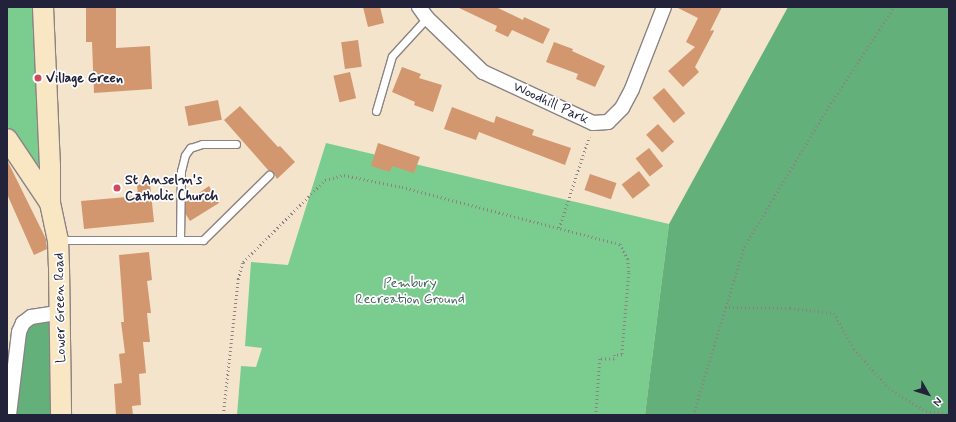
<!DOCTYPE html>
<style>
body{margin:0}
#map{position:relative;width:956px;height:422px;overflow:hidden;background:#f4e4cb;font-family:Mynerve,sans-serif}
div>[style]{position:absolute}
.green>*{inset:0;background:#7acd8f}
.forest>*{inset:0;background:#63b07a}
.building>*{inset:0;background:#d39770;transform-origin:0 0}
.path>*{height:2.5px;margin-top:-1.25px;transform-origin:0;background:repeating-linear-gradient(90deg,#8b8383 0 1px,transparent 0 4px)}
.roads{filter:drop-shadow(1px 0 #8b8383) drop-shadow(-1px 0 #8b8383) drop-shadow(0 1px #8b8383) drop-shadow(0 -1px #8b8383)}
.lane>*{height:7px;margin:-3.5px;padding:0 3.5px;transform-origin:3.5px;border-radius:3.5px;background:#fff}
.street>*{height:14px;margin:-7px;padding:0 7px;transform-origin:7px;border-radius:7px;background:#fff}
.secondary>*{height:20px;margin:-10px;padding:0 10px;transform-origin:10px;border-radius:10px;background:#f9e7c3}
.dots>*{width:11px;height:11px;translate:-50% -50%;box-sizing:border-box;border:2px solid #fff;border-radius:50%}
span{translate:-50% -50%;white-space:nowrap;text-align:center;line-height:1.15;-webkit-text-stroke:3.5px #fff;paint-order:stroke}
.poi-label{font-size:14px;color:#22223b;font-weight:700}
.left{translate:0 -50%;text-align:left}
.street-label{font-size:14px;color:#22223b}
.park-label{font-size:14px;color:#415e58}
.frame{position:absolute;inset:0;border:8px solid #22223b;pointer-events:none}
.north{position:absolute;left:908px;top:374px;width:40px;height:40px;-webkit-text-stroke:3px #fff;paint-order:stroke;rotate:129deg;font-size:11px;font-weight:700;line-height:16px;text-align:center;color:#22223b}
.north::after{content:'';display:block;margin:auto;width:14px;height:18px;background:#22223b;clip-path:polygon(50% 0,100% 100%,50% 72%,0 100%)}
</style>
<div id="map">
<div class="green">
<div style="clip-path:polygon(7px 7px,32px 7px,41px 164px,33px 166px,7px 125px)"></div>
<div style="clip-path:polygon(326px 143px,669px 224px,645px 415px,237px 415px,241px 366px,256px 367px,262px 348px,245px 346px,251px 262px,288px 265px)"></div>
</div>
<div class="forest">
<div style="clip-path:polygon(788px 7px,949px 7px,949px 415px,645px 415px,669px 224px)"></div>
<div style="clip-path:polygon(61px 312px,61px 415px,9px 415px,23px 323px)"></div>
</div>
<div class="building">
<div style="clip-path:polygon(86px 7px,116px 7px,116px 48px,150px 46px,152px 89px,94px 93px,92px 42px,86px 42px)"></div>
<div style="clip-path:polygon(363px 7px,380px 7px,384px 23px,368px 27px)"></div>
<div style="clip-path:polygon(457px 7px,496px 7px,523px 20px,524px 17px,550px 29px,543px 44px,512px 30px,508px 37px,495px 31px,497px 26px)"></div>
<div style="clip-path:polygon(676px 7px,722px 7px,710px 31px,713px 30px,714px 31px,695px 67px,699px 72px,683px 87px,668px 71px,695px 47px,686px 42px,698px 18px)"></div>
<div style="left:358px;top:40px;width:27px;height:17px;rotate:82deg"></div>
<div style="clip-path:polygon(554px 42px,573px 49px,572px 51px,605px 66px,595px 87px,576px 79px,578px 74px,546px 62px)"></div>
<div style="clip-path:polygon(402px 67px,421px 74px,419px 78px,442px 85px,433px 112px,414px 105px,415px 102px,392px 92px)"></div>
<div style="left:350px;top:72px;width:27px;height:17px;rotate:77deg"></div>
<div style="left:664px;top:88px;width:33px;height:15px;rotate:50deg"></div>
<div style="left:218px;top:100px;width:20px;height:34px;rotate:79deg"></div>
<div style="clip-path:polygon(240px 106px,278px 147px,280px 146px,295px 162px,277px 179px,273px 172px,268px 170px,224px 120px)"></div>
<div style="clip-path:polygon(452px 107px,494px 123px,496px 116px,534px 130px,532px 135px,571px 148px,565px 165px,479px 132px,476px 140px,444px 129px)"></div>
<div style="left:658px;top:124px;width:24px;height:16px;rotate:48deg"></div>
<div style="clip-path:polygon(378px 143px,420px 157px,414px 173px,392px 166px,390px 172px,371px 166px)"></div>
<div style="left:649px;top:148px;width:23px;height:17px;rotate:52deg"></div>
<div style="clip-path:polygon(7px 160px,46px 239px,47px 249px,34px 255px,7px 194px)"></div>
<div style="left:639px;top:171px;width:18px;height:22px;rotate:52deg"></div>
<div style="left:590px;top:174px;width:28px;height:17px;rotate:19deg"></div>
<div style="clip-path:polygon(150px 183px,154px 222px,84px 229px,81px 201px,138px 196px,137px 184px)"></div>
<div style="clip-path:polygon(209px 186px,219px 203px,190px 221px,185px 213px,186px 202px)"></div>
<div style="clip-path:polygon(149px 252px,152px 280px,147px 281px,151px 313px,147px 313px,150px 342px,143px 342px,146px 373px,139px 374px,141px 405px,132px 406px,133px 415px,116px 415px,114px 384px,122px 383px,119px 354px,125px 353px,121px 322px,124px 322px,119px 255px)"></div>
</div>
<div class="path">
<div style="left:559px;top:228px;width:96px;rotate:-71.8deg"></div>
<div style="left:725px;top:307px;width:65px;rotate:0.9deg"></div>
<div style="left:790px;top:308px;width:44px;rotate:6.5deg"></div>
<div style="left:834px;top:313px;width:41px;rotate:60.9deg"></div>
<div style="left:854px;top:349px;width:52px;rotate:48.1deg"></div>
<div style="left:889px;top:388px;width:44px;rotate:31.9deg"></div>
<div style="left:926px;top:411px;width:23px;rotate:7deg"></div>
<div style="left:223px;top:415px;width:137px;rotate:-83.7deg"></div>
<div style="left:238px;top:279px;width:18px;rotate:-74deg"></div>
<div style="left:243px;top:262px;width:116px;rotate:-45deg"></div>
<div style="left:325px;top:180px;width:20px;rotate:-15deg"></div>
<div style="left:344px;top:175px;width:59px;rotate:11.7deg"></div>
<div style="left:402px;top:187px;width:225px;rotate:14.7deg"></div>
<div style="left:620px;top:244px;width:17px;rotate:62deg"></div>
<div style="left:628px;top:259px;width:14px;rotate:86deg"></div>
<div style="left:629px;top:273px;width:82px;rotate:94.9deg"></div>
<div style="left:622px;top:355px;width:7px;rotate:180deg"></div>
<div style="left:615px;top:355px;width:4px;rotate:104deg"></div>
<div style="left:614px;top:359px;width:14px;rotate:180deg"></div>
<div style="left:600px;top:359px;width:56px;rotate:94.1deg"></div>
<div style="left:693px;top:415px;width:176px;rotate:-73.1deg"></div>
<div style="left:744px;top:247px;width:152px;rotate:-59deg"></div>
<div style="left:822px;top:117px;width:131px;rotate:-56.8deg"></div>
</div>
<div class="roads">
<div class="lane">
<div style="left:376px;top:111px;width:57px;rotate:-73.8deg"></div>
<div style="left:392px;top:56px;width:52px;rotate:-47.4deg"></div>
<div style="left:60px;top:240px;width:143px"></div>
<div style="left:203px;top:240px;width:93px;rotate:-44.6deg"></div>
<div style="left:180px;top:240px;width:69px;rotate:-89.2deg"></div>
<div style="left:181px;top:171px;width:16px;rotate:-76deg"></div>
<div style="left:185px;top:155px;width:9px;rotate:-54deg"></div>
<div style="left:190px;top:148px;width:13px;rotate:-18deg"></div>
<div style="left:202px;top:144px;width:34px"></div>
</div>
<div class="street">
<div style="left:419px;top:7px;width:14px;rotate:54deg"></div>
<div style="left:427px;top:18px;width:78px;rotate:44deg"></div>
<div style="left:483px;top:72px;width:121px;rotate:24.9deg"></div>
<div style="left:593px;top:123px;width:15px;rotate:-4deg"></div>
<div style="left:608px;top:122px;width:20px;rotate:-45deg"></div>
<div style="left:622px;top:108px;width:21px;rotate:-62deg"></div>
<div style="left:632px;top:89px;width:88px;rotate:-68.7deg"></div>
<div style="left:9px;top:415px;width:84px;rotate:-83.1deg"></div>
<div style="left:19px;top:332px;width:10px;rotate:-66deg"></div>
<div style="left:23px;top:323px;width:10px;rotate:-37deg"></div>
<div style="left:31px;top:317px;width:30px;rotate:-9deg"></div>
</div>
<div class="secondary">
<div style="left:43px;top:7px;width:158px;rotate:87.5deg"></div>
<div style="left:50px;top:165px;width:38px;rotate:90deg"></div>
<div style="left:50px;top:203px;width:38px;rotate:78deg"></div>
<div style="left:58px;top:240px;width:27px;rotate:88deg"></div>
<div style="left:59px;top:267px;width:148px;rotate:89.2deg"></div>
<div style="left:7px;top:139px;width:77px;rotate:56.1deg"></div>
</div>
</div>
<div class="dots">
<div style="left:38px;top:78px;background:#d1495b"></div>
<div style="left:117px;top:188px;background:#d1495b"></div>
</div>
<div class="poi-label">
<span class="left" style="left:46px;top:78px">Village Green</span>
<span class="left" style="left:125px;top:188px">St Anselm's<br>Catholic Church</span>
</div>
<div class="street-label">
<span style="left:551px;top:103px;rotate:25deg">Woodhill Park</span>
<span style="left:60px;top:308px;rotate:-91deg">Lower Green Road</span>
</div>
<div class="park-label">
<span style="left:410px;top:291px">Pembury<br>Recreation Ground</span>
</div>
<div class="frame"></div>
<div class="north">N</div>
</div>
